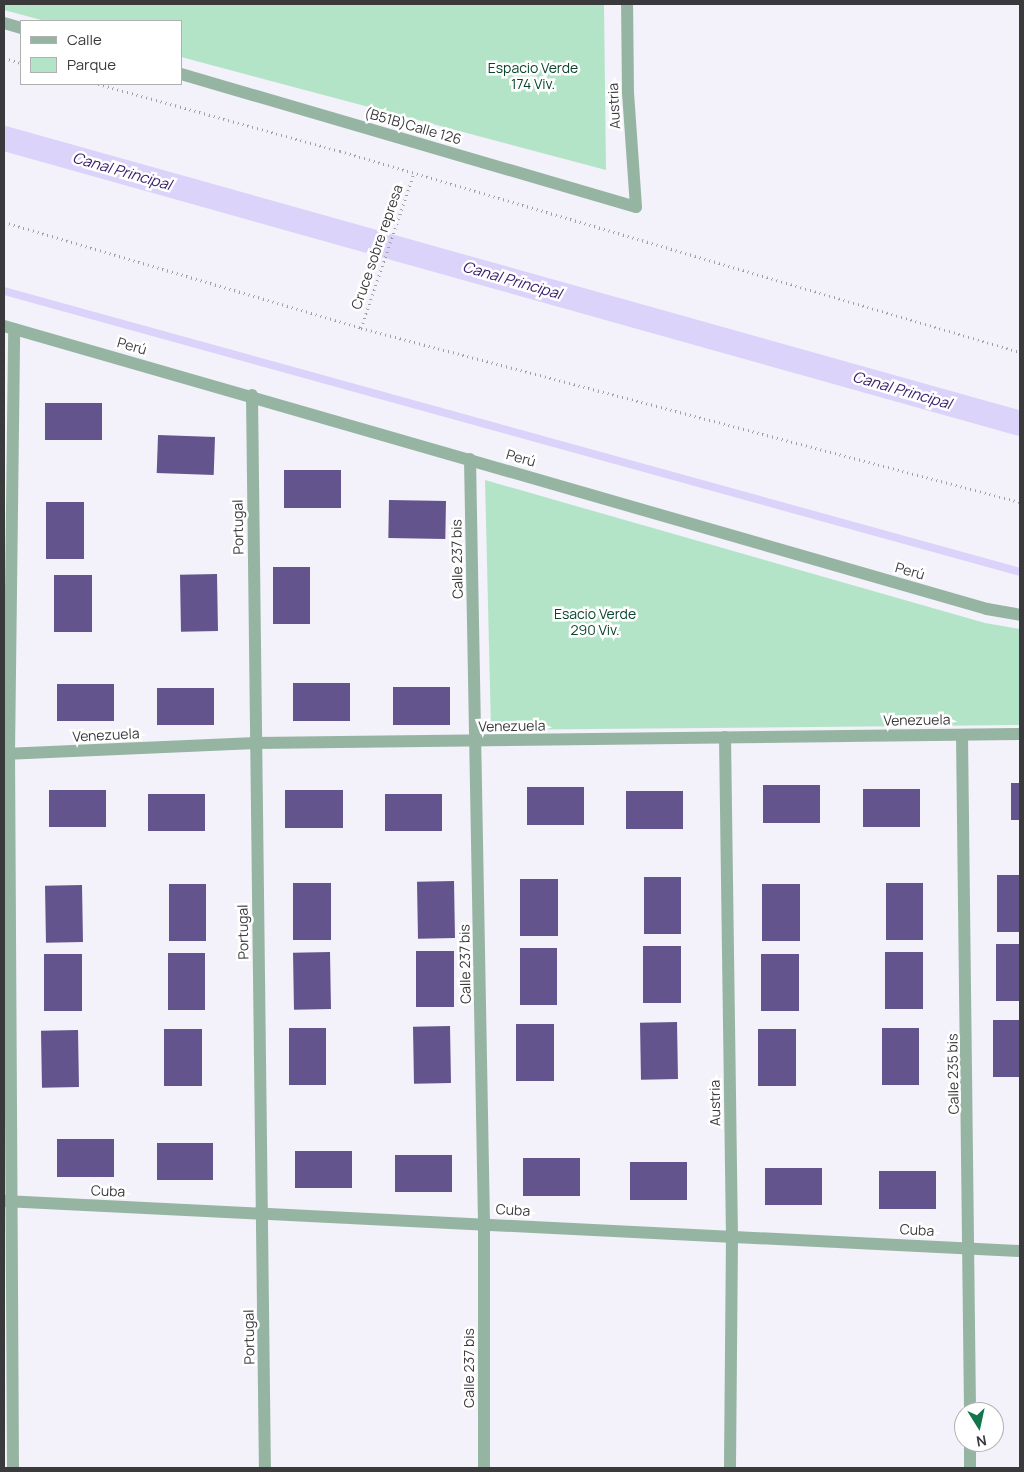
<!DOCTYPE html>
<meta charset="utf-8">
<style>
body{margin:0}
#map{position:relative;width:1024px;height:1472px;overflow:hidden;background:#f3f1fa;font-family:Manrope,sans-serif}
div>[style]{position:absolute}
.green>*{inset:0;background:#b4e4c8}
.stream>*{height:8px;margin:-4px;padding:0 4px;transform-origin:4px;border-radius:4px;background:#dcd3fb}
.canal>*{height:25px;margin:-12.5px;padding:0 12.5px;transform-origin:12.5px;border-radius:12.5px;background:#dcd3fb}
.building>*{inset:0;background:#64548e;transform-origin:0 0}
.path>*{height:3px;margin-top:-1.5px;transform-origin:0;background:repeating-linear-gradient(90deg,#a09fa5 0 1px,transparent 0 5px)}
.street>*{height:12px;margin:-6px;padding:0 6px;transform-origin:6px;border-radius:6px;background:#96b4a2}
span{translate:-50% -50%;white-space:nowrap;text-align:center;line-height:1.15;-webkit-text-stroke:5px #fff;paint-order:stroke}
.park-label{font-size:14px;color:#0a452b}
.street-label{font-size:14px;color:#3a3a3d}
.water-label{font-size:15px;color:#3c216b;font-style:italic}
.frame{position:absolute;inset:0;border:5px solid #3a3a3d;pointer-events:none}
.legend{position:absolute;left:20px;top:20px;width:162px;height:65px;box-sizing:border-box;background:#fff;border:1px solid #b0b0b1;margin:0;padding:6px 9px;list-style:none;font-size:15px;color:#3a3a3d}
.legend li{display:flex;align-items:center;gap:10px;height:25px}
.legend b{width:25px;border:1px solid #b0b0b1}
.north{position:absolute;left:954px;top:1402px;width:50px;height:50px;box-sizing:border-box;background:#fff;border:1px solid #b0b0b1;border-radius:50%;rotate:170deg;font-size:14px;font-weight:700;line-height:20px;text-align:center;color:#3a3a3d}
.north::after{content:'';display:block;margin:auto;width:18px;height:22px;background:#13754b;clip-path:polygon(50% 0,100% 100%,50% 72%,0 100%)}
</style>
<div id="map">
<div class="green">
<div style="clip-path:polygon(4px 4px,604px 4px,606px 170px,181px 57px,181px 21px,45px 21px,4px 10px)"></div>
<div style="clip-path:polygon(485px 480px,985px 623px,1020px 629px,1020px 725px,491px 730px)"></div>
</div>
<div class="stream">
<div style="left:4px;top:291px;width:1054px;rotate:15.46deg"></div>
</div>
<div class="canal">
<div style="left:4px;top:138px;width:1055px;rotate:15.67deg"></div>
</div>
<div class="building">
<div style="left:45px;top:403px;width:57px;height:37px"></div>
<div style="left:215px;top:437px;width:38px;height:57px;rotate:92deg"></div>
<div style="left:341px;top:470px;width:38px;height:57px;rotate:90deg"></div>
<div style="left:389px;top:500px;width:57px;height:38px;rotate:1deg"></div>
<div style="left:84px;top:502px;width:57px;height:38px;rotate:90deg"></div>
<div style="left:273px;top:567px;width:37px;height:57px"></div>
<div style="left:217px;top:574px;width:57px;height:37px;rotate:89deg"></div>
<div style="left:54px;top:575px;width:38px;height:57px"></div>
<div style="left:350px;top:683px;width:38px;height:57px;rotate:90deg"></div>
<div style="left:57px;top:684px;width:57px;height:37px"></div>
<div style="left:393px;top:687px;width:57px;height:38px"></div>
<div style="left:157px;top:688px;width:57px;height:37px"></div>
<div style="left:1011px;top:783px;width:9px;height:37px"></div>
<div style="left:763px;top:785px;width:57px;height:38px"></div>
<div style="left:527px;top:787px;width:57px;height:38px"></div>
<div style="left:863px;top:789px;width:57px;height:38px"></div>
<div style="left:49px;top:790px;width:57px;height:37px"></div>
<div style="left:285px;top:790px;width:58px;height:38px"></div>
<div style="left:626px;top:791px;width:57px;height:38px"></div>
<div style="left:148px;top:794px;width:57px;height:37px"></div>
<div style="left:385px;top:794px;width:57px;height:37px"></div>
<div style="left:997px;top:875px;width:23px;height:57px"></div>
<div style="left:644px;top:877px;width:37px;height:57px"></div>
<div style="left:520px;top:879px;width:38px;height:57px"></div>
<div style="left:454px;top:881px;width:57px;height:37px;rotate:89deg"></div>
<div style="left:293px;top:883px;width:38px;height:57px"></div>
<div style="left:886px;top:883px;width:37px;height:57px"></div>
<div style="left:169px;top:884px;width:37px;height:57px"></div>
<div style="left:800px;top:884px;width:57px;height:38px;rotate:90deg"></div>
<div style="left:82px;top:885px;width:57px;height:37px;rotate:89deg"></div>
<div style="left:996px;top:944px;width:24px;height:57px"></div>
<div style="left:681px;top:946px;width:57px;height:38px;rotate:90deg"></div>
<div style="left:520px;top:948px;width:37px;height:57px"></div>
<div style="left:416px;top:951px;width:38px;height:56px"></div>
<div style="left:330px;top:952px;width:57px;height:37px;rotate:89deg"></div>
<div style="left:923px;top:952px;width:57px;height:38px;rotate:90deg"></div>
<div style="left:168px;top:953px;width:37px;height:57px"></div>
<div style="left:82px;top:954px;width:57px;height:38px;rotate:90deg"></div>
<div style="left:761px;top:954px;width:38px;height:57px"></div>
<div style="left:993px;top:1020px;width:27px;height:57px"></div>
<div style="left:677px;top:1022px;width:57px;height:37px;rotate:89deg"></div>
<div style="left:554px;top:1024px;width:57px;height:38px;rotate:90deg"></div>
<div style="left:450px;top:1026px;width:57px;height:37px;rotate:89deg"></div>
<div style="left:289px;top:1028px;width:37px;height:57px"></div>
<div style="left:882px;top:1028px;width:37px;height:57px"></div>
<div style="left:164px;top:1029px;width:38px;height:57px"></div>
<div style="left:796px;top:1029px;width:57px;height:38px;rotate:90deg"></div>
<div style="left:78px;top:1030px;width:57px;height:37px;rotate:89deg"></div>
<div style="left:57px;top:1139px;width:57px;height:38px"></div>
<div style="left:157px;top:1143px;width:56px;height:37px"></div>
<div style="left:295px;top:1151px;width:57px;height:37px"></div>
<div style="left:395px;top:1155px;width:57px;height:37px"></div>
<div style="left:523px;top:1158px;width:57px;height:38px"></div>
<div style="left:630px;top:1162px;width:57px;height:38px"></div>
<div style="left:765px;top:1168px;width:57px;height:37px"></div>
<div style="left:879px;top:1171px;width:57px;height:38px"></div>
</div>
<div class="path">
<div style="left:4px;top:58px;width:18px;rotate:16deg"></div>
<div style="left:98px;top:84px;width:251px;rotate:15.5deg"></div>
<div style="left:340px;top:151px;width:709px;rotate:16.47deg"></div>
<div style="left:4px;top:222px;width:372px;rotate:16.5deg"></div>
<div style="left:361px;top:328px;width:682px;rotate:14.79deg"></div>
<div style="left:361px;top:328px;width:164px;rotate:-71.1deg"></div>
</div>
<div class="street">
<div style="left:4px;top:23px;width:18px;rotate:16deg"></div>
<div style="left:181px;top:74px;width:474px;rotate:16.3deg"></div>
<div style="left:636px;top:207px;width:114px;rotate:-94deg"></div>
<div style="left:628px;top:93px;width:89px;rotate:-90.6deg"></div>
<div style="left:4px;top:326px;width:1023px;rotate:16.06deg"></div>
<div style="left:987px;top:609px;width:34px;rotate:10deg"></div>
<div style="left:252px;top:395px;width:1073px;rotate:89.31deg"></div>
<div style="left:470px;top:459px;width:765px;rotate:88.95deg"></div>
<div style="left:484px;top:1224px;width:244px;rotate:90deg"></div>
<div style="left:962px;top:735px;width:677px;rotate:89.32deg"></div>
<div style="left:725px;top:737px;width:499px;rotate:89.2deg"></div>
<div style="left:732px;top:1236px;width:232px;rotate:90.5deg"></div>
<div style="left:4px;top:754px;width:252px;rotate:-2.5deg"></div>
<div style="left:256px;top:743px;width:764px;rotate:-0.67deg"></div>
<div style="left:4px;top:1201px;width:1017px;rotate:2.82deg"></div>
<div style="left:13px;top:1468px;width:714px;rotate:-90.32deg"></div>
<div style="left:9px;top:754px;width:425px;rotate:-89.3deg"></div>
<div style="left:970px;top:1468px;width:26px;rotate:-90deg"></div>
</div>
<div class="park-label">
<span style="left:533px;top:76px">Espacio Verde<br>174 Viv.</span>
<span style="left:595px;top:622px">Esacio Verde<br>290 Viv.</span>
</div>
<div class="street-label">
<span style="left:614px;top:106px;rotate:-93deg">Austria</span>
<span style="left:413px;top:126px;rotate:16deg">(B51B)Calle 126</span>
<span style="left:377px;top:247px;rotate:-71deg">Cruce sobre represa</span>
<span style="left:132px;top:346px;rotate:16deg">Perú</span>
<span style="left:521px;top:458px;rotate:16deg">Perú</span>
<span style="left:238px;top:527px;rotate:-91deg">Portugal</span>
<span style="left:457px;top:559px;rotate:-91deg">Calle 237 bis</span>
<span style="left:910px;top:571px;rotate:16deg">Perú</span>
<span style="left:917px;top:720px;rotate:-1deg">Venezuela</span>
<span style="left:512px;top:726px;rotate:-1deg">Venezuela</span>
<span style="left:106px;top:735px;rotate:-3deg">Venezuela</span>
<span style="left:243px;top:932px;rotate:-91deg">Portugal</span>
<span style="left:465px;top:964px;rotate:-91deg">Calle 237 bis</span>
<span style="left:953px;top:1074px;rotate:-91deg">Calle 235 bis</span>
<span style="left:715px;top:1103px;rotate:-91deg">Austria</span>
<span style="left:108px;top:1191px;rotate:2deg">Cuba</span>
<span style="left:513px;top:1210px;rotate:3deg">Cuba</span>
<span style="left:917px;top:1230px;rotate:3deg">Cuba</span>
<span style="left:249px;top:1337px;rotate:-91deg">Portugal</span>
<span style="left:469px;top:1368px;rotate:-90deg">Calle 237 bis</span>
</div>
<div class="water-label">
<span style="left:122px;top:171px;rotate:16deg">Canal Principal</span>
<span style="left:512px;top:280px;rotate:16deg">Canal Principal</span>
<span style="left:902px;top:390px;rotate:16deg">Canal Principal</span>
</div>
<div class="frame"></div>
<ul class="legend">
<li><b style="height:6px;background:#96b4a2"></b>Calle</li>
<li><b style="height:14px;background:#b4e4c8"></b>Parque</li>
</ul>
<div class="north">N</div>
</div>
